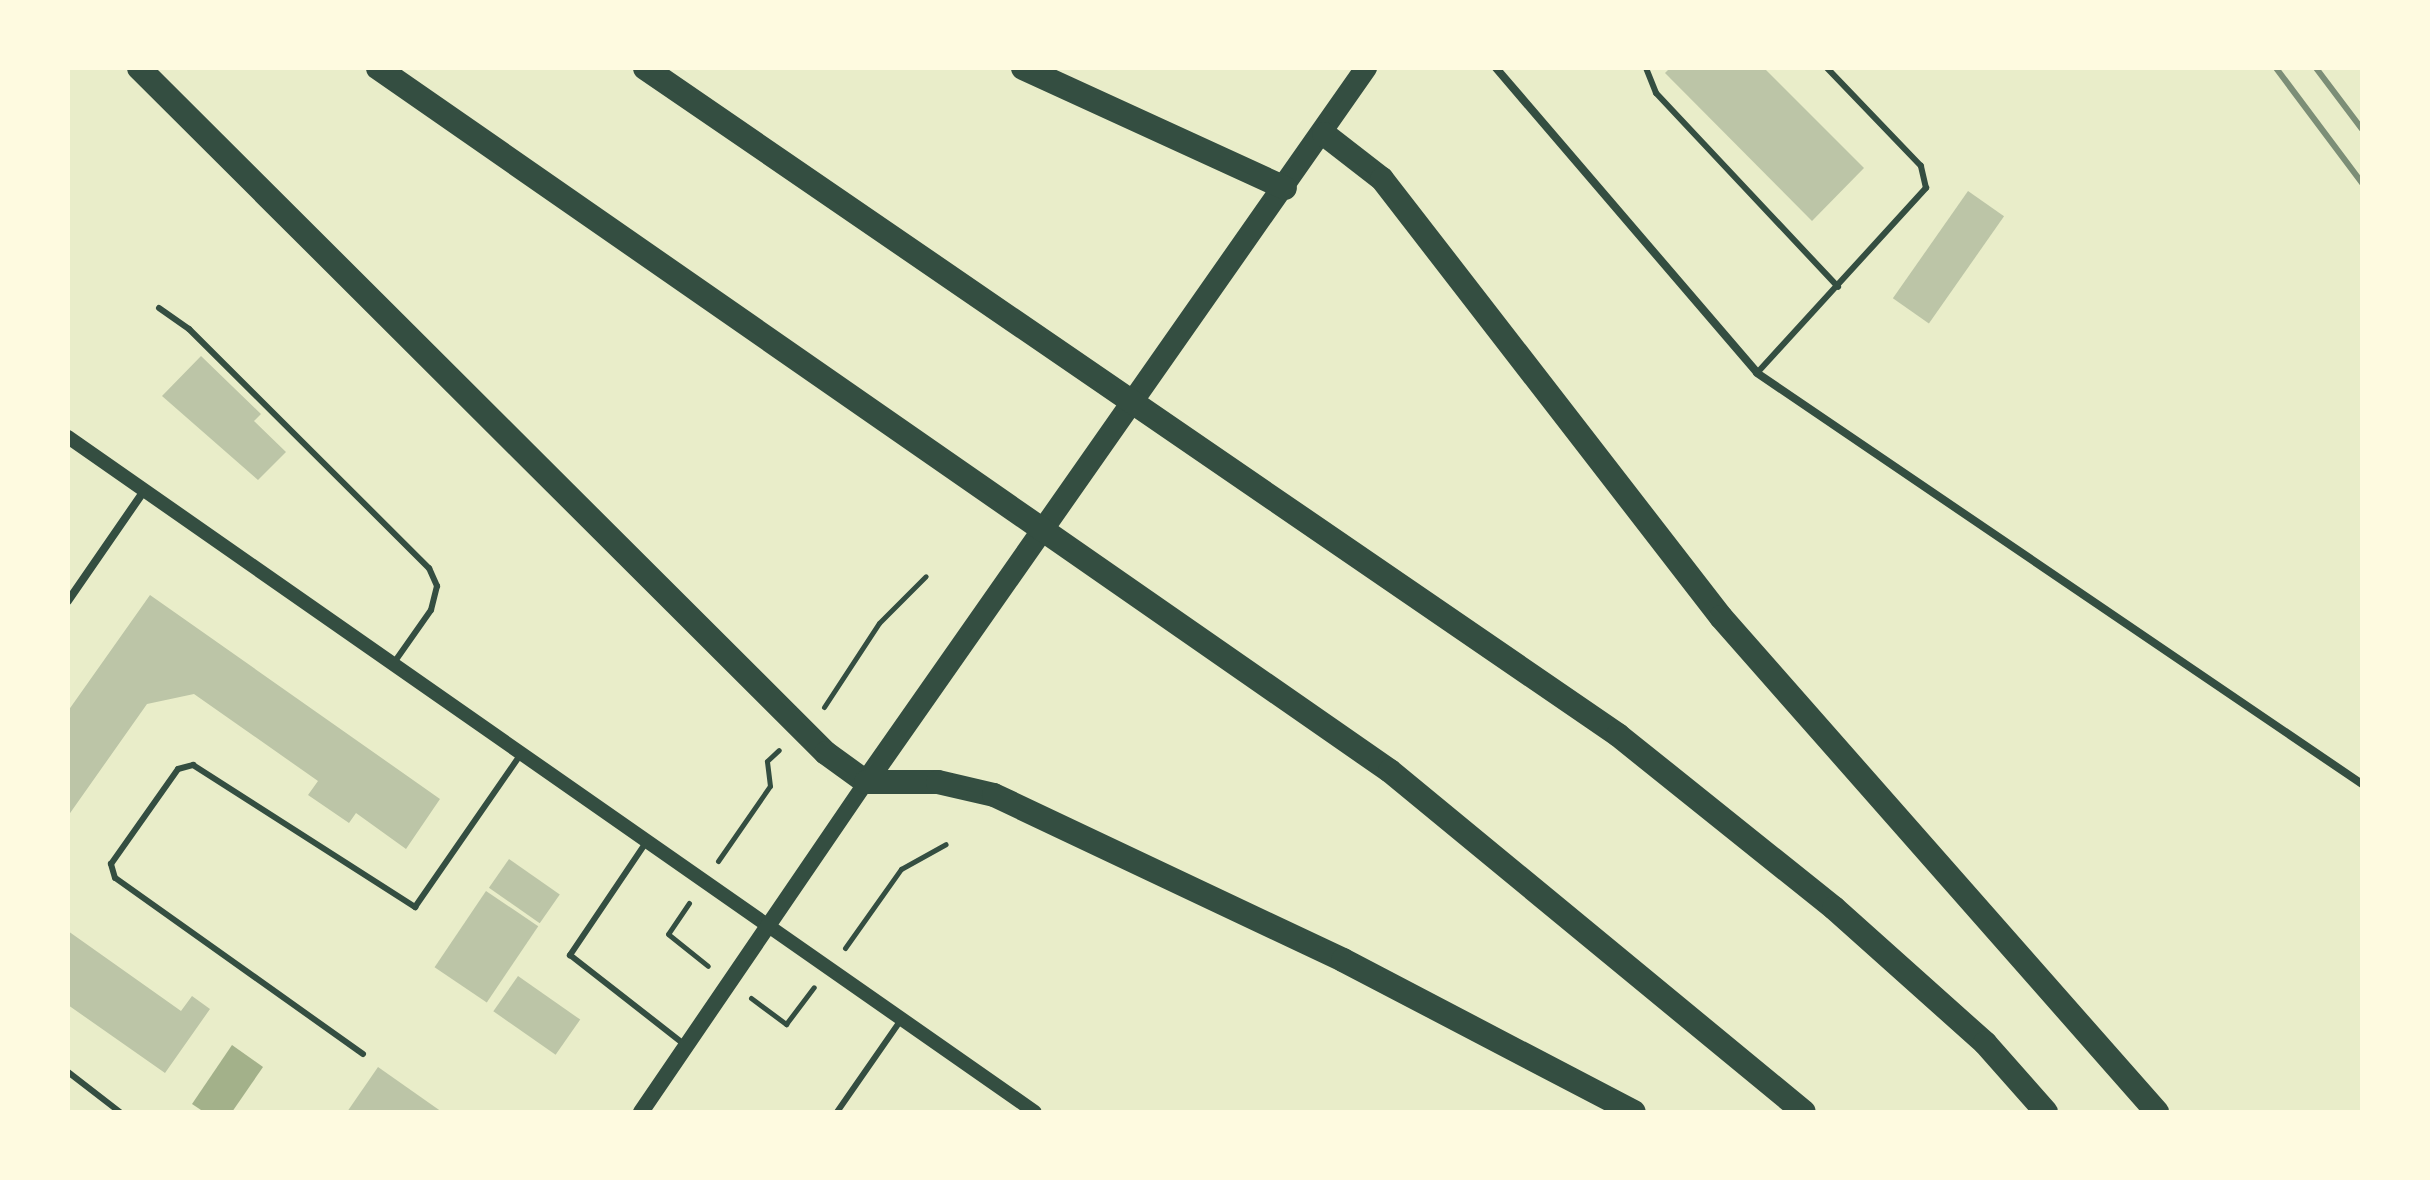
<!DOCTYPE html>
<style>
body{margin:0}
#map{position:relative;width:2430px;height:1180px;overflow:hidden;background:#e9edc9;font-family:"Archivo Narrow",sans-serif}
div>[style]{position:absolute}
.water>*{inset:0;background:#a3b18a}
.building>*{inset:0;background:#bcc5a7;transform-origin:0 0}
.path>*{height:5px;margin:-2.5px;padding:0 2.5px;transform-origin:2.5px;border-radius:2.5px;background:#344e41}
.service>*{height:6px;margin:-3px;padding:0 3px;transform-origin:3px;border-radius:3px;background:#344e41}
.minor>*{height:8px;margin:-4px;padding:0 4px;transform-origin:4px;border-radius:4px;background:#344e41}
.tertiary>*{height:14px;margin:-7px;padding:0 7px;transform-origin:7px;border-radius:7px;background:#344e41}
.secondary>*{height:16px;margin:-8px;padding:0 8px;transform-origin:8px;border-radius:8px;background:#344e41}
.trunk>*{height:22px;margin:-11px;padding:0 11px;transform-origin:11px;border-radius:11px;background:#344e41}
.motorway>*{height:24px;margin:-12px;padding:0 12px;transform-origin:12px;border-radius:12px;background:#344e41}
.rail>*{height:6px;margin:-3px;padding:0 3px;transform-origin:3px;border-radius:3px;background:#7c8e77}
span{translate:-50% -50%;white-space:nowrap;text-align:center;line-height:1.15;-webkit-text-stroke:6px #fefae0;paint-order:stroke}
.frame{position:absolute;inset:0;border:70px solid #fefae0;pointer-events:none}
</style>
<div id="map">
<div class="water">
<div style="clip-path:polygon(232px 1045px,263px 1067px,232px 1112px,204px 1112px,192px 1104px)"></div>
</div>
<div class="building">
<div style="clip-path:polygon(1670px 68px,1764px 68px,1864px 168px,1812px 221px,1665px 73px)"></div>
<div style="left:1968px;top:191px;width:44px;height:131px;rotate:35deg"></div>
<div style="clip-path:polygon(201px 356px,261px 414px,254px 421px,286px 452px,258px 480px,162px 396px)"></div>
<div style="clip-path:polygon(150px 595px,440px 799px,406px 849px,356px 813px,349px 823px,308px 795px,318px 781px,194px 694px,147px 704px,68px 816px,68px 711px)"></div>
<div style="left:509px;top:859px;width:62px;height:35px;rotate:35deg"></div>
<div style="left:486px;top:891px;width:63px;height:92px;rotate:34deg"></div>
<div style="clip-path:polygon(68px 931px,181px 1011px,192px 996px,210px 1009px,165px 1073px,68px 1005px)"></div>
<div style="left:518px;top:976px;width:76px;height:43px;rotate:35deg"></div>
<div style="clip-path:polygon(378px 1067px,442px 1112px,347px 1112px)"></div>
</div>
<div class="path">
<div style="left:824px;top:707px;width:100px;rotate:-56.8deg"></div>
<div style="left:879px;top:623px;width:66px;rotate:-45deg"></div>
<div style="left:718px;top:861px;width:91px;rotate:-55.3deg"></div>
<div style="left:770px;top:786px;width:25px;rotate:-97deg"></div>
<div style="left:767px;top:761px;width:16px;rotate:-43deg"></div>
<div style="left:689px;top:903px;width:37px;rotate:124deg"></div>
<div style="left:668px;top:934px;width:51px;rotate:38.7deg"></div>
<div style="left:845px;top:948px;width:97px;rotate:-54.7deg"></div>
<div style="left:901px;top:869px;width:51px;rotate:-29.1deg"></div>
<div style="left:751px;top:998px;width:44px;rotate:36.6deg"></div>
<div style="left:786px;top:1024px;width:46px;rotate:-52.9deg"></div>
</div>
<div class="service">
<div style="left:1646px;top:68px;width:27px;rotate:68deg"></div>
<div style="left:1656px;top:93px;width:266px;rotate:46.8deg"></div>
<div style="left:159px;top:308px;width:37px;rotate:35deg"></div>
<div style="left:189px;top:329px;width:339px;rotate:44.9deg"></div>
<div style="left:429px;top:568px;width:20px;rotate:66deg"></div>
<div style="left:437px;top:586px;width:25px;rotate:104deg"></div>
<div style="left:431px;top:610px;width:66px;rotate:125.1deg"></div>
<div style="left:1757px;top:373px;width:251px;rotate:-47.6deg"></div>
<div style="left:1926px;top:188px;width:23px;rotate:-103deg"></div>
<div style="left:1921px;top:166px;width:136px;rotate:-133.8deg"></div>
<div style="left:647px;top:841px;width:138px;rotate:124deg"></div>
<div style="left:570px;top:955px;width:145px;rotate:38deg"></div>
<div style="left:363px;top:1054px;width:304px;rotate:-144.6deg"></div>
<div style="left:115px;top:878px;width:15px;rotate:-106deg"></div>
<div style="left:111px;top:864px;width:116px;rotate:-54.8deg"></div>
<div style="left:178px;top:769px;width:16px;rotate:-15deg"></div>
<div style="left:193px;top:765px;width:264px;rotate:32.6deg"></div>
<div style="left:415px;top:907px;width:186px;rotate:-55.3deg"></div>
<div style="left:68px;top:1072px;width:66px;rotate:37.6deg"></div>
<div style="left:837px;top:1112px;width:112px;rotate:-55.2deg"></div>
</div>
<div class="minor">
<div style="left:1496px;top:68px;width:401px;rotate:49.4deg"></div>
<div style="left:1757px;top:373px;width:731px;rotate:34.19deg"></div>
<div style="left:68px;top:601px;width:134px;rotate:-55.4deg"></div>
</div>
<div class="tertiary">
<div style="left:68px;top:437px;width:1179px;rotate:34.92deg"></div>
</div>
<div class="secondary">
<div style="left:641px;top:1112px;width:399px;rotate:-55.7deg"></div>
</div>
<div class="trunk">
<div style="left:866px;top:782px;width:872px;rotate:-55deg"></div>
</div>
<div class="motorway">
<div style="left:139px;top:68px;width:970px;rotate:44.92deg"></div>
<div style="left:826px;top:753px;width:49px;rotate:35.9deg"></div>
<div style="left:866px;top:782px;width:72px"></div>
<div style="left:938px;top:782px;width:57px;rotate:13.1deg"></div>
<div style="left:994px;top:795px;width:386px;rotate:25.3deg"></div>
<div style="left:1343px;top:960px;width:328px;rotate:27.6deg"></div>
<div style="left:378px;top:68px;width:1232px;rotate:34.79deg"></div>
<div style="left:1390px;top:771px;width:536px;rotate:39.48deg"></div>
<div style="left:645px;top:68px;width:1180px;rotate:34.43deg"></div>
<div style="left:1618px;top:735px;width:277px;rotate:38.7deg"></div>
<div style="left:1834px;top:908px;width:203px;rotate:41.8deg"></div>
<div style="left:1985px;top:1043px;width:92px;rotate:48.5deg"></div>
<div style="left:1023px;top:68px;width:288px;rotate:24.6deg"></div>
<div style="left:1324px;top:134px;width:73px;rotate:37.8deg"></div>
<div style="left:1382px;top:179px;width:554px;rotate:52.26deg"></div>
<div style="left:1721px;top:617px;width:660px;rotate:48.63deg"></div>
</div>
<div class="rail">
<div style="left:2276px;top:68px;width:144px;rotate:53.2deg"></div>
<div style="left:2316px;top:68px;width:76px;rotate:53deg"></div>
</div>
<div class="frame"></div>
</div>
